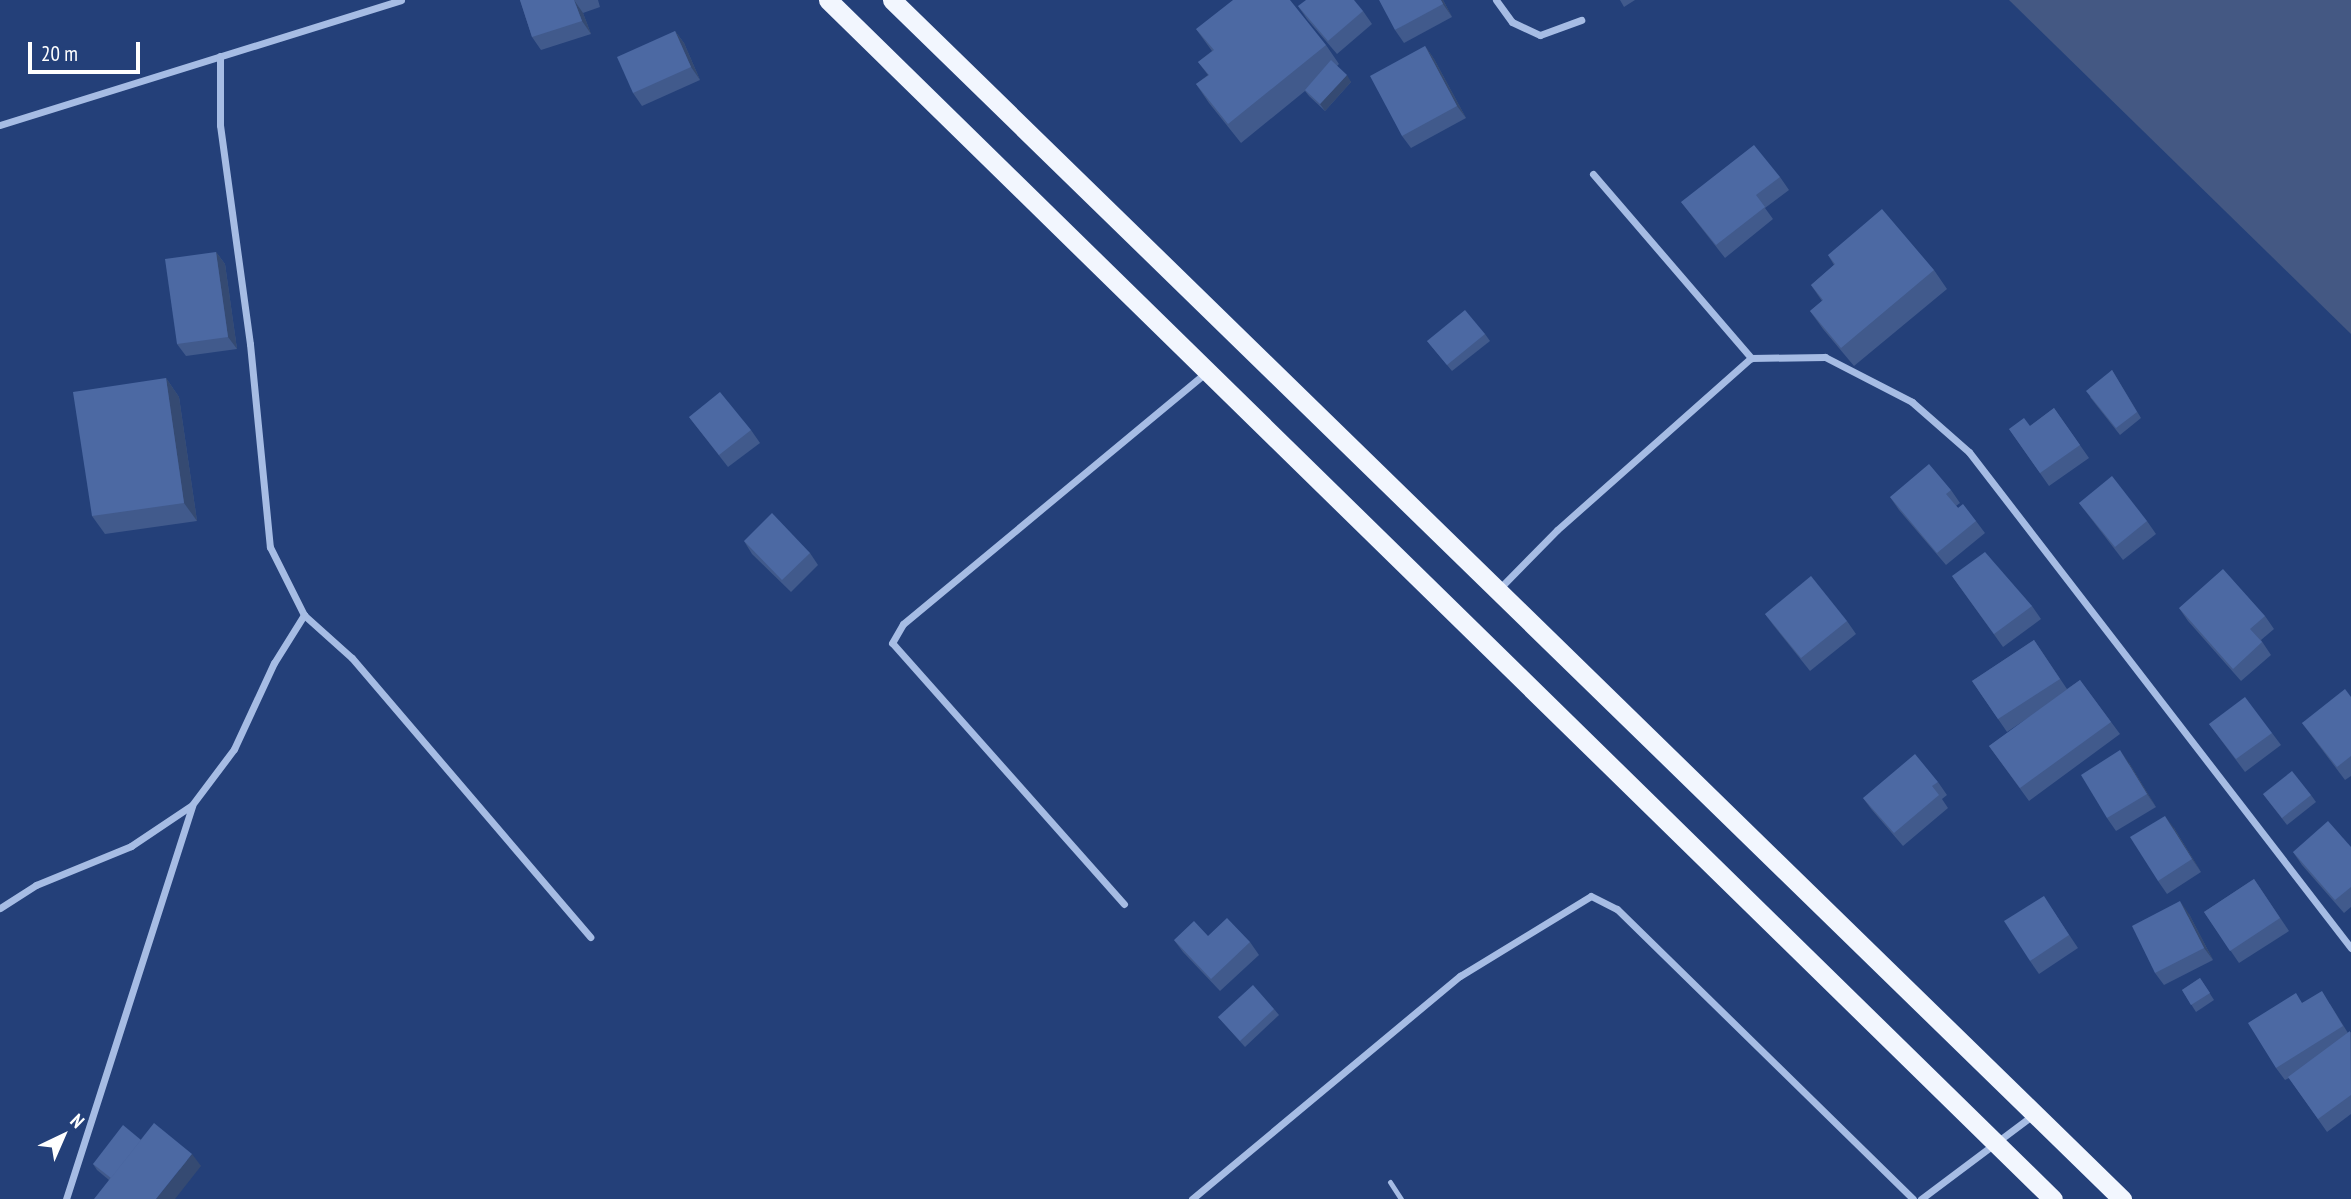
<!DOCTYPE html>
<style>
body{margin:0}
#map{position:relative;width:2351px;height:1199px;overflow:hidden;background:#244079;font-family:"PT Sans Narrow",sans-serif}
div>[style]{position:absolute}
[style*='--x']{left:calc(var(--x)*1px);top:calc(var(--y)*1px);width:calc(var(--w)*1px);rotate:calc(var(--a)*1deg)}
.water>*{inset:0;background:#445883}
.service>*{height:5px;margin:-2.5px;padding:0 2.5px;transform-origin:2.5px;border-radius:2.5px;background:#a6bce4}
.minor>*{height:7px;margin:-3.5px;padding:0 3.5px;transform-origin:3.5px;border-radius:3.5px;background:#a6bce4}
.trunk>*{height:19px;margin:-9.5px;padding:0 9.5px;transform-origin:9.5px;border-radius:9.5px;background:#f2f6fe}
.wall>*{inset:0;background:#415a8c}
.shaded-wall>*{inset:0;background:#354a72}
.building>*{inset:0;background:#4c69a3}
span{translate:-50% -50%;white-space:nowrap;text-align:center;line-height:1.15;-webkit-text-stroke:5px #244079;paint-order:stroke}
.north{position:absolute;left:28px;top:1101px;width:70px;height:70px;-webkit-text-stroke:5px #244079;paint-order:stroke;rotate:44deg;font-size:19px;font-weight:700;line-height:28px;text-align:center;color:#fff}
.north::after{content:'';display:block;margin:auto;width:24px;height:32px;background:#fff;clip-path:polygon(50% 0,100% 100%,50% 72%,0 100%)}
.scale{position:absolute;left:28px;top:42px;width:112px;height:32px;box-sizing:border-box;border:4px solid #fff;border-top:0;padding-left:9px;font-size:21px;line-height:24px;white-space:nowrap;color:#fff;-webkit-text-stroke:5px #244079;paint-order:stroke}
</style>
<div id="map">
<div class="water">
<div style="clip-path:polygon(2009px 0,2351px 0,2351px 334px)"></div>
</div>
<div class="service">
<div style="--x:1390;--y:1182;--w:20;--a:57"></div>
</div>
<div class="minor">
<div style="--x:1496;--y:0;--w:27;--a:54"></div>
<div style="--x:1512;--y:22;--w:31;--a:25"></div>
<div style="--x:1540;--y:35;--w:44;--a:-20.1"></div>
<div style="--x:220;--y:56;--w:69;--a:90"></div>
<div style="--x:220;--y:125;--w:221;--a:82.2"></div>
<div style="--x:250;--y:344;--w:204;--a:84.4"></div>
<div style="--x:270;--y:547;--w:76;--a:63.4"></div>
<div style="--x:304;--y:615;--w:64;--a:41.9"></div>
<div style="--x:352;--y:658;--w:367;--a:49.5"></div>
<div style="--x:0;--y:125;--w:420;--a:-17.3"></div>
<div style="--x:1593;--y:174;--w:243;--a:49.3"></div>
<div style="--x:1498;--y:590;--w:84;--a:-45.5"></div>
<div style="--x:1557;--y:530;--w:259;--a:-41.6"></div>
<div style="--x:1751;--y:358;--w:74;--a:-0.8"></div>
<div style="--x:1825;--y:357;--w:98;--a:27.3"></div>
<div style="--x:1912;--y:402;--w:76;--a:41.3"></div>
<div style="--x:1969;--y:452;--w:626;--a:52.4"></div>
<div style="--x:1124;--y:904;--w:349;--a:-131.6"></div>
<div style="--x:892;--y:643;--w:22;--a:-60"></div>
<div style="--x:903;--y:624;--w:395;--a:-39.7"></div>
<div style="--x:0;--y:908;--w:43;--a:-32.6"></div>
<div style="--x:36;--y:885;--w:103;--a:-22.3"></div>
<div style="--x:131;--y:846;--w:73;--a:-33.9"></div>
<div style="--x:192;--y:805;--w:70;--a:-53.1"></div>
<div style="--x:234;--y:749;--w:95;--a:-65.1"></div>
<div style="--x:274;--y:663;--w:57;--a:-58"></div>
<div style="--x:66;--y:1199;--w:413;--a:-72.2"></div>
<div style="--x:1192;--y:1199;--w:349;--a:-39.8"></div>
<div style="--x:1460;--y:976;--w:153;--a:-31.4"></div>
<div style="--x:1591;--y:896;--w:29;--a:27"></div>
<div style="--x:1617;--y:909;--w:414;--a:44.4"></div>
<div style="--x:1921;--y:1199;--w:140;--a:-36.9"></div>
</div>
<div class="trunk">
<div style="--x:828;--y:0;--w:1714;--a:44.39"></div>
<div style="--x:892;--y:0;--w:1718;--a:44.27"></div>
</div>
<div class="wall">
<div style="clip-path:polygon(520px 0,598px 0,600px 7px,583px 13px,591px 34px,541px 50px,532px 37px)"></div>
<div style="clip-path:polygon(1443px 0,1452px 17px,1404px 43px,1395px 30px)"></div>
<div style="clip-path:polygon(1620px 0,1635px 0,1624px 7px)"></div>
<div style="clip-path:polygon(1298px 6px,1363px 11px,1372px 24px,1337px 54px,1307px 19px)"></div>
<div style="clip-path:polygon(1196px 29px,1326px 45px,1339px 64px,1337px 66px,1351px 82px,1325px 111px,1309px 96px,1305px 91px,1241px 143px,1209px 103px,1196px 84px,1208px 75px,1198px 62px,1212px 51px)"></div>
<div style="clip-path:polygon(675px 31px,684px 43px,700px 80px,642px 106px,633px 93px)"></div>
<div style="clip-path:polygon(1425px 46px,1434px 59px,1466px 118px,1411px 148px,1402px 136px)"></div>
<div style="clip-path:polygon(1780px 177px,1789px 190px,1765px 208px,1773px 219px,1725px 258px,1681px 202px)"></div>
<div style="clip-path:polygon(216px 252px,225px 264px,237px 349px,186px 356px,177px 344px)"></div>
<div style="clip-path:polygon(1828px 255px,1934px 270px,1947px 289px,1854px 366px,1823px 329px,1810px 311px,1822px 301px,1811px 285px,1834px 265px)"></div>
<div style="clip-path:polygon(1485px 334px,1490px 341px,1452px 371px,1427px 341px)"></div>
<div style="clip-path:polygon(2112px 370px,2141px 418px,2120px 435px,2090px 397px)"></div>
<div style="clip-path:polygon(166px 378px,179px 397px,197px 521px,105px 534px,92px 516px)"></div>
<div style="clip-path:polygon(2054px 408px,2089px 458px,2049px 486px,2009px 429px,2030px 426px)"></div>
<div style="clip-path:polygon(689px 417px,751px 430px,760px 443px,728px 467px)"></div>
<div style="clip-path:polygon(1951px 490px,1960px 503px,1956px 506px,1976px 521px,1985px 533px,1946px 565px,1899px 510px,1890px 497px)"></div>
<div style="clip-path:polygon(2079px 503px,2147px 521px,2156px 534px,2123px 560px)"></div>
<div style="clip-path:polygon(744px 541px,810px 553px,818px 565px,791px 592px,752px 554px)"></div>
<div style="clip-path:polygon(1952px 576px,2032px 606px,2041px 619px,2003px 647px)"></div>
<div style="clip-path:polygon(2179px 608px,2265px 616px,2274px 629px,2261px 640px,2271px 655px,2241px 681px,2188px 621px)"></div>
<div style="clip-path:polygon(1765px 614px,1847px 621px,1856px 634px,1810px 671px,1774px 626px)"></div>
<div style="clip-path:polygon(2034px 640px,2067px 689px,2080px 680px,2120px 734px,2029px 801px,1989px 746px,2031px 716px,2007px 732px,1972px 681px)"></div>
<div style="clip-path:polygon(2351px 697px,2351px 776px,2345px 780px,2302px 723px)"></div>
<div style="clip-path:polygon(2209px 724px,2272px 733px,2281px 745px,2245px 772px)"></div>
<div style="clip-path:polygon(2129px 763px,2156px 807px,2116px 831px,2107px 818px)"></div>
<div style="clip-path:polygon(1938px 782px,1947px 795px,1942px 799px,1948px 808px,1903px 846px,1872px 810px,1863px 798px)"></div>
<div style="clip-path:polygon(2263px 794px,2311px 795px,2316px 802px,2287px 825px)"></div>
<div style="clip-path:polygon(2174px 828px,2201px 872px,2167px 894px,2158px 881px)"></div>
<div style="clip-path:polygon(2351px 847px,2351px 907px,2344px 913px,2302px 865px,2293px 852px)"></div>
<div style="clip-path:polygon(2254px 879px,2289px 931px,2239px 963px,2204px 912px)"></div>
<div style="clip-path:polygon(2052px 909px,2078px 948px,2039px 974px,2030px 961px)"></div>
<div style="clip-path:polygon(2189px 914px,2213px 960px,2164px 985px,2155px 973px)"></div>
<div style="clip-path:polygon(1208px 936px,1250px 942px,1259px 955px,1220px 991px,1183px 952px,1174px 940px)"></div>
<div style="clip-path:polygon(2200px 978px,2214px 1000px,2196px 1012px,2182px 990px)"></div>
<div style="clip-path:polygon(2303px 1002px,2330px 1004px,2348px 1033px,2351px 1032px,2351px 1114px,2327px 1132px,2289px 1078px,2285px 1080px,2276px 1068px)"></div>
<div style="clip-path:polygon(1274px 1009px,1279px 1015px,1245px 1047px,1218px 1017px)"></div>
<div style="clip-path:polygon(141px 1140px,201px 1166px,109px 1180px,97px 1170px,93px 1164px)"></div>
</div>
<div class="shaded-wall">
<div style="clip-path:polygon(574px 0,583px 13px,591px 34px,582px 21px)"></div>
<div style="clip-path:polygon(1441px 0,1443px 0,1452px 17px,1443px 4px)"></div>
<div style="clip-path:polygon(675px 31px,684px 43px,700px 80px,691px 67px)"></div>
<div style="clip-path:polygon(1425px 46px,1434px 59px,1466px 118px,1457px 106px)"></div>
<div style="clip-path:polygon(1347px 75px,1351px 82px,1325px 111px,1320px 104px)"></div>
<div style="clip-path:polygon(216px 252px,225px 264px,237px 349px,228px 337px)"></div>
<div style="clip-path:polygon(166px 378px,179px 397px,197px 521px,184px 503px)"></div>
<div style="clip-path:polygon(2120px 750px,2129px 763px,2156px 807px,2147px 794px)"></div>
<div style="clip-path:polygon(2165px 816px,2174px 828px,2201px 872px,2192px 859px)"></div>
<div style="clip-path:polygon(2180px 901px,2189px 914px,2213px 960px,2204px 948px)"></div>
<div style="clip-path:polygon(192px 1154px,201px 1166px,175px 1199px,156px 1199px)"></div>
</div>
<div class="building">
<div style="clip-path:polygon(520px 0,574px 0,582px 21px,532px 37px)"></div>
<div style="clip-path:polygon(1233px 0,1290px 0,1326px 45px,1228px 124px,1196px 84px,1209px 75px,1198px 62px,1214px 50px,1196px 29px)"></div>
<div style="clip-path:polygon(1306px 0,1354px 0,1363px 11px,1328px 41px,1298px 6px)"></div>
<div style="clip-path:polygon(1379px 0,1441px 0,1443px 4px,1395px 30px)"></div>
<div style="clip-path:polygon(675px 31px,691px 67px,633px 93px,617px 57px)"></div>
<div style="clip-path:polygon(1425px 46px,1457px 106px,1402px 136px,1370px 76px)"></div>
<div style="clip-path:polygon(1331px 60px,1347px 75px,1320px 104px,1305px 90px)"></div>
<div style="clip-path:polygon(1754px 145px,1780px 177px,1756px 195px,1765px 207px,1716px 245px,1681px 202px)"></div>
<div style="clip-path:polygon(1882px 209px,1934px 270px,1841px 348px,1810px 311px,1823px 300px,1811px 285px,1835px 264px,1828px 255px)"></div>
<div style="clip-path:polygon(216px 252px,228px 337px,177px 344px,165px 259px)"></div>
<div style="clip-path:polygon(1465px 310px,1485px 334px,1447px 365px,1427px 341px)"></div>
<div style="clip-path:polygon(2112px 370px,2137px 412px,2116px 428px,2086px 391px)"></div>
<div style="clip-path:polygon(166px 378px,184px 503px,92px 516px,73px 392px)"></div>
<div style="clip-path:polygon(720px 392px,751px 430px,719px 455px,689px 417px)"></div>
<div style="clip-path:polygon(2054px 408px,2080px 445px,2040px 473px,2009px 429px,2024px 418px,2030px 426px)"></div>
<div style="clip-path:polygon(1929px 464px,1951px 490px,1946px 494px,1958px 508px,1963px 504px,1976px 521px,1937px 553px,1890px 497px)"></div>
<div style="clip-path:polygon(2112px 476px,2147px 521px,2115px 547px,2079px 503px)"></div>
<div style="clip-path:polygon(772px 513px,810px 553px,782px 580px,744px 541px)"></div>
<div style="clip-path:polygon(1985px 552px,2032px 606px,1994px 634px,1952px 576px)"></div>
<div style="clip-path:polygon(2223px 569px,2265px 616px,2250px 629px,2262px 642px,2233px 669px,2179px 608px)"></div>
<div style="clip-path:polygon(1811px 576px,1847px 621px,1801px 658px,1765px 614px)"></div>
<div style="clip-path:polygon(2034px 640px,2060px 679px,1998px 719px,1972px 681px)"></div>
<div style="clip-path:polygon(2080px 680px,2111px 722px,2020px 788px,1989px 746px)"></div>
<div style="clip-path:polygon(2345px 689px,2351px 697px,2351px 756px,2337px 767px,2302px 723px)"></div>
<div style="clip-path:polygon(2245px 697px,2272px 733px,2236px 759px,2209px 724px)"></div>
<div style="clip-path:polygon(2120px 750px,2147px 794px,2107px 818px,2081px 775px)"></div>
<div style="clip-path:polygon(1915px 754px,1938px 782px,1932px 786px,1939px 795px,1894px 833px,1863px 798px)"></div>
<div style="clip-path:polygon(2292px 771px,2311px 795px,2282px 818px,2263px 794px)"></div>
<div style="clip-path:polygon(2165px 816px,2192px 859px,2158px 881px,2130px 837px)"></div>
<div style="clip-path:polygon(2328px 821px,2351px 847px,2351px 887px,2335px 900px,2293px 852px)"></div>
<div style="clip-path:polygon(2254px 879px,2280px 918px,2230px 951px,2204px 912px)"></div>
<div style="clip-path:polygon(2044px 896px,2069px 935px,2030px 961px,2004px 921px)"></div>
<div style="clip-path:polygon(2180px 901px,2204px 948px,2155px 973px,2132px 926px)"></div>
<div style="clip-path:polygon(1227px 918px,1250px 942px,1211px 979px,1174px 940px,1194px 921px,1208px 936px)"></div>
<div style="clip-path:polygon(2200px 978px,2210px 993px,2191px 1005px,2182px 990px)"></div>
<div style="clip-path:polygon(1253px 985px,1274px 1009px,1240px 1041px,1218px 1017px)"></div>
<div style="clip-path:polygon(2322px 991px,2343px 1026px,2276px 1068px,2248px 1023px,2296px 993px,2302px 1003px)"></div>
<div style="clip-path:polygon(2350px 1031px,2351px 1095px,2318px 1119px,2288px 1077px)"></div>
<div style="clip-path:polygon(154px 1123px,192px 1154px,156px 1199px,94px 1199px)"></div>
<div style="clip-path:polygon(123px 1125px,141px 1140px,111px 1178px,93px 1164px)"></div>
</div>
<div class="north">N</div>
<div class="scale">20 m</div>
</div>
